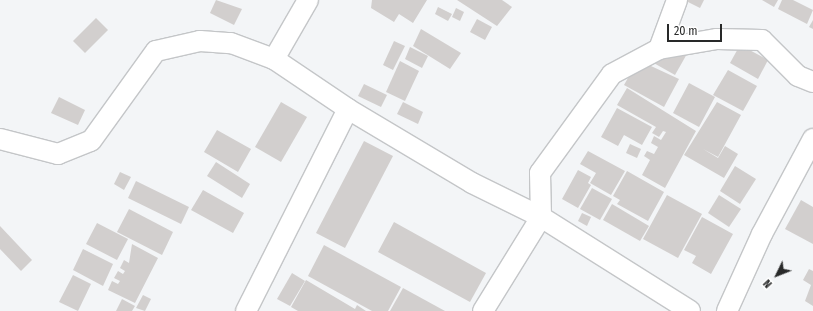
<!DOCTYPE html>
<style>
body{margin:0}
#map{position:relative;width:813px;height:311px;overflow:hidden;background:#f3f5f7;font-family:"Fira Sans Condensed",sans-serif}
div>[style]{position:absolute}
[style*='--x']{left:calc(var(--x)*1px);top:calc(var(--y)*1px);width:calc(var(--w)*1px);rotate:calc(var(--a)*1deg)}
.building>*{inset:0;background:#d2cfce}
.roads{filter:drop-shadow(1px 0 #c4c6c8) drop-shadow(-1px 0 #c4c6c8) drop-shadow(0 1px #c4c6c8) drop-shadow(0 -1px #c4c6c8)}
.minor>*{height:20px;margin:-10px;padding:0 10px;transform-origin:10px;border-radius:10px;background:#fff}
span{translate:-50% -50%;white-space:nowrap;text-align:center;line-height:1.15;-webkit-text-stroke:3px #fff;paint-order:stroke}
.north{position:absolute;left:757px;top:255px;width:40px;height:40px;-webkit-text-stroke:3px #fff;paint-order:stroke;rotate:227deg;font-size:11px;font-weight:700;line-height:16px;text-align:center;color:#282929}
.north::after{content:'';display:block;margin:auto;width:14px;height:18px;background:#282929;clip-path:polygon(50% 0,100% 100%,50% 72%,0 100%)}
.scale{position:absolute;left:667px;top:24px;width:55px;height:18px;box-sizing:border-box;border:2px solid #282929;border-top:0;padding-left:5px;font-size:12px;line-height:14px;white-space:nowrap;color:#282929;-webkit-text-stroke:3px #fff;paint-order:stroke}
</style>
<div id="map">
<div class="building">
<div style="clip-path:polygon(216px 0,242px 9px,234px 25px,210px 13px)"></div>
<div style="clip-path:polygon(372px 0,427px 0,413px 23px,399px 14px,394px 22px,371px 8px)"></div>
<div style="clip-path:polygon(457px 0,502px 0,512px 7px,497px 26px)"></div>
<div style="clip-path:polygon(684px 0,704px 0,700px 8px)"></div>
<div style="clip-path:polygon(762px 0,778px 0,774px 7px)"></div>
<div style="clip-path:polygon(782px 0,793px 0,813px 10px,807px 24px,778px 9px)"></div>
<div style="clip-path:polygon(438px 7px,452px 14px,448px 21px,435px 14px)"></div>
<div style="clip-path:polygon(456px 8px,464px 12px,460px 21px,452px 17px)"></div>
<div style="clip-path:polygon(96px 18px,108px 30px,85px 53px,73px 41px)"></div>
<div style="clip-path:polygon(477px 19px,492px 27px,485px 40px,470px 32px)"></div>
<div style="clip-path:polygon(813px 20px,813px 29px,809px 27px)"></div>
<div style="clip-path:polygon(659px 27px,692px 45px,675px 75px,643px 57px)"></div>
<div style="clip-path:polygon(421px 29px,461px 53px,450px 69px,413px 46px)"></div>
<div style="clip-path:polygon(394px 41px,405px 46px,393px 70px,383px 65px)"></div>
<div style="clip-path:polygon(740px 45px,768px 60px,758px 79px,730px 63px)"></div>
<div style="clip-path:polygon(410px 47px,428px 56px,422px 68px,405px 59px)"></div>
<div style="clip-path:polygon(638px 60px,679px 79px,664px 107px,624px 85px)"></div>
<div style="clip-path:polygon(400px 61px,419px 71px,405px 101px,386px 92px)"></div>
<div style="clip-path:polygon(728px 70px,757px 86px,743px 111px,713px 95px)"></div>
<div style="clip-path:polygon(689px 83px,715px 97px,699px 127px,673px 113px)"></div>
<div style="clip-path:polygon(364px 84px,387px 95px,381px 107px,358px 96px)"></div>
<div style="clip-path:polygon(627px 88px,696px 131px,665px 188px,642px 175px,650px 160px,644px 156px,647px 151px,654px 154px,658px 147px,651px 143px,654px 136px,661px 140px,666px 132px,663px 131px,659px 137px,652px 133px,656px 127px,617px 105px)"></div>
<div style="clip-path:polygon(59px 97px,85px 110px,78px 125px,51px 113px)"></div>
<div style="clip-path:polygon(281px 102px,307px 117px,281px 162px,255px 147px)"></div>
<div style="clip-path:polygon(403px 102px,423px 112px,418px 124px,397px 114px)"></div>
<div style="clip-path:polygon(717px 102px,741px 115px,718px 157px,703px 149px,718px 158px,725px 146px,738px 154px,724px 178px,684px 155px)"></div>
<div style="clip-path:polygon(617px 108px,652px 127px,642px 145px,624px 135px,618px 146px,601px 137px)"></div>
<div style="clip-path:polygon(217px 130px,251px 149px,238px 172px,204px 152px)"></div>
<div style="clip-path:polygon(364px 141px,393px 156px,345px 248px,316px 233px)"></div>
<div style="clip-path:polygon(630px 144px,641px 149px,637px 158px,626px 153px)"></div>
<div style="clip-path:polygon(588px 151px,625px 171px,611px 195px,590px 183px,596px 173px,580px 164px)"></div>
<div style="clip-path:polygon(216px 162px,250px 184px,242px 198px,207px 176px)"></div>
<div style="clip-path:polygon(735px 166px,756px 179px,740px 204px,720px 191px)"></div>
<div style="clip-path:polygon(578px 170px,591px 177px,588px 183px,591px 185px,578px 208px,562px 199px)"></div>
<div style="clip-path:polygon(627px 171px,664px 192px,648px 221px,617px 204px,620px 200px,613px 196px)"></div>
<div style="clip-path:polygon(120px 172px,131px 177px,124px 190px,114px 184px)"></div>
<div style="clip-path:polygon(136px 181px,189px 207px,181px 224px,128px 198px)"></div>
<div style="clip-path:polygon(592px 188px,612px 199px,600px 220px,580px 209px)"></div>
<div style="clip-path:polygon(203px 190px,244px 213px,233px 233px,191px 210px)"></div>
<div style="clip-path:polygon(667px 195px,702px 214px,678px 258px,643px 239px)"></div>
<div style="clip-path:polygon(719px 195px,741px 209px,729px 227px,708px 213px)"></div>
<div style="clip-path:polygon(801px 200px,813px 207px,813px 244px,785px 229px)"></div>
<div style="clip-path:polygon(612px 204px,649px 226px,640px 241px,603px 220px)"></div>
<div style="clip-path:polygon(129px 209px,173px 232px,162px 255px,117px 232px)"></div>
<div style="clip-path:polygon(582px 213px,591px 217px,587px 226px,578px 221px)"></div>
<div style="clip-path:polygon(702px 217px,733px 234px,711px 274px,692px 263px,696px 256px,684px 250px)"></div>
<div style="clip-path:polygon(394px 222px,486px 273px,470px 302px,378px 252px)"></div>
<div style="clip-path:polygon(97px 223px,128px 239px,117px 260px,86px 244px)"></div>
<div style="clip-path:polygon(0 226px,32px 260px,21px 271px,0 249px)"></div>
<div style="clip-path:polygon(132px 244px,158px 258px,135px 303px,108px 290px,112px 281px,118px 284px,120px 281px,114px 278px,118px 271px,123px 274px,125px 271px,120px 268px,124px 260px,129px 263px)"></div>
<div style="clip-path:polygon(324px 245px,401px 287px,388px 311px,372px 311px,308px 276px)"></div>
<div style="clip-path:polygon(83px 249px,113px 264px,103px 286px,73px 270px)"></div>
<div style="clip-path:polygon(809px 269px,813px 271px,813px 306px,805px 301px,811px 285px,803px 280px)"></div>
<div style="clip-path:polygon(292px 273px,305px 281px,290px 306px,277px 299px)"></div>
<div style="clip-path:polygon(73px 275px,91px 284px,78px 311px,59px 302px)"></div>
<div style="clip-path:polygon(306px 280px,355px 309px,357px 305px,366px 311px,298px 311px,291px 307px)"></div>
<div style="clip-path:polygon(403px 288px,445px 311px,390px 311px)"></div>
<div style="clip-path:polygon(143px 295px,151px 299px,145px 311px,136px 308px)"></div>
<div style="clip-path:polygon(122px 299px,135px 306px,132px 311px,116px 311px)"></div>
</div>
<div class="roads">
<div class="minor">
<div style="--x:659;--y:49;--w:59;--a:-9.8"></div>
<div style="--x:717;--y:39;--w:45;--a:1.3"></div>
<div style="--x:762;--y:40;--w:51;--a:45"></div>
<div style="--x:798;--y:76;--w:16;--a:22"></div>
<div style="--x:274;--y:59;--w:68;--a:-60"></div>
<div style="--x:0;--y:139;--w:60;--a:14.5"></div>
<div style="--x:58;--y:154;--w:35;--a:-22"></div>
<div style="--x:91;--y:141;--w:111;--a:-54.2"></div>
<div style="--x:156;--y:51;--w:45;--a:-12.8"></div>
<div style="--x:200;--y:41;--w:31;--a:4"></div>
<div style="--x:231;--y:43;--w:46;--a:20.4"></div>
<div style="--x:274;--y:59;--w:89;--a:34"></div>
<div style="--x:246;--y:311;--w:226;--a:-63.2"></div>
<div style="--x:348;--y:109;--w:144;--a:30.8"></div>
<div style="--x:472;--y:183;--w:77;--a:26.2"></div>
<div style="--x:541;--y:217;--w:176;--a:32.2"></div>
<div style="--x:483;--y:311;--w:110;--a:-58.3"></div>
<div style="--x:541;--y:217;--w:44;--a:-91.3"></div>
<div style="--x:540;--y:173;--w:122;--a:-54"></div>
<div style="--x:612;--y:74;--w:53;--a:-28"></div>
<div style="--x:659;--y:49;--w:52;--a:-69.8"></div>
<div style="--x:727;--y:311;--w:85;--a:-65.6"></div>
<div style="--x:762;--y:234;--w:108;--a:-61.8"></div>
</div>
</div>
<div class="north">N</div>
<div class="scale">20 m</div>
</div>
